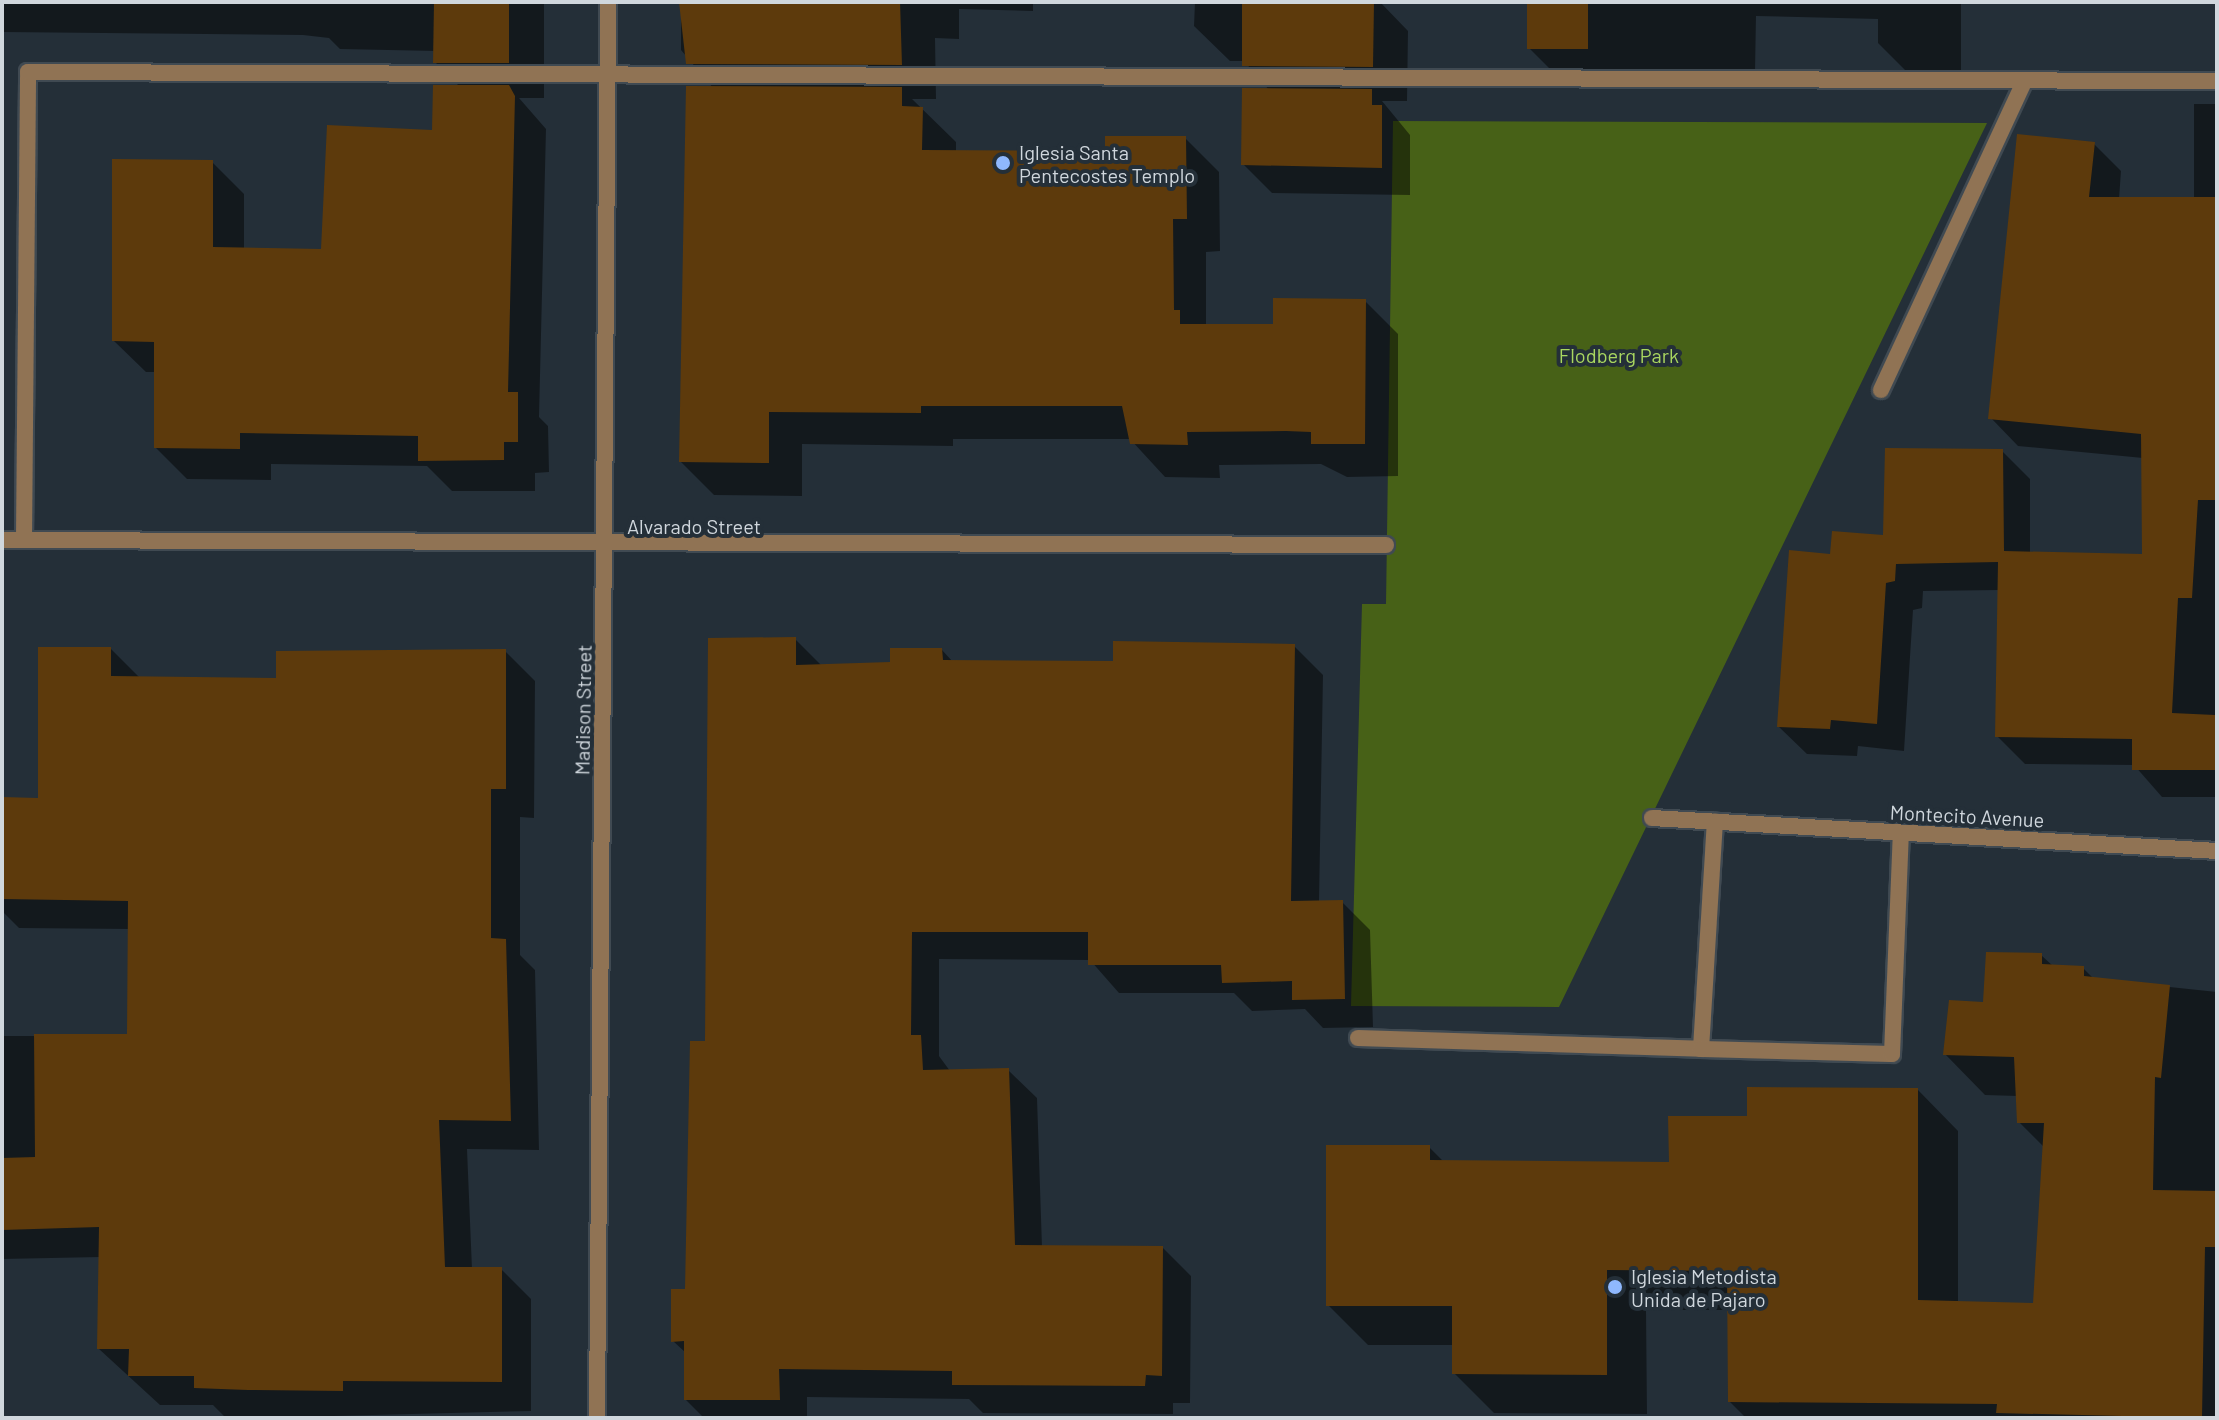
<!DOCTYPE html>
<style>
body{margin:0}
#map{position:relative;width:2219px;height:1420px;overflow:hidden;background:#242f38;font-family:Barlow,sans-serif}
div>[style]{position:absolute}
[style*='--x']{left:calc(var(--x)*1px);top:calc(var(--y)*1px);width:calc(var(--w)*1px);rotate:calc(var(--a)*1deg)}
.green>*{inset:0;background:#476117}
.shadow>*{inset:0;background:#0007}
.building>*{inset:0;background:#5d3a0c}
.roads{filter:drop-shadow(2px 0 #404a52) drop-shadow(-2px 0 #404a52) drop-shadow(0 2px #404a52) drop-shadow(0 -2px #404a52)}
.service>*{height:16px;margin:-8px;padding:0 8px;transform-origin:8px;border-radius:8px;background:#907354}
.minor>*{height:16px;margin:-8px;padding:0 8px;transform-origin:8px;border-radius:8px;background:#907354}
.dots>*{width:22px;height:22px;translate:-50% -50%;box-sizing:border-box;border:4px solid #242f38;border-radius:50%}
span{translate:-50% -50%;white-space:nowrap;text-align:center;line-height:1.15;-webkit-text-stroke:8px #242f38;paint-order:stroke}
.poi-label{font-size:20px;color:#d0d7dd}
.left{translate:0 -50%;text-align:left}
.park-label{font-size:20px;color:#a9d760}
.street-label{font-size:20px;color:#d0d7dd}
.frame{position:absolute;inset:0;border:4px solid #d0d7dd;pointer-events:none}
</style>
<div id="map">
<div class="green">
<div style="clip-path:polygon(1393px 121px,1987px 123px,1559px 1007px,1351px 1006px,1362px 604px,1386px 604px)"></div>
</div>
<div class="shadow">
<div style="clip-path:polygon(2px 2px,544px 2px,544px 98px,519px 98px,546px 129px,539px 417px,548px 426px,549px 472px,535px 473px,535px 491px,452px 491px,427px 466px,271px 464px,271px 480px,187px 479px,156px 448px,156px 372px,146px 372px,114px 341px,212px 162px,244px 194px,244px 250px,323px 251px,434px 132px,460px 87px,435px 62px,436px 51px,340px 49px,329px 38px,303px 35px,2px 32px)"></div>
<div style="clip-path:polygon(681px 2px,1033px 2px,1033px 11px,959px 9px,959px 39px,935px 38px,936px 99px,912px 99px,956px 142px,956px 152px,1107px 153px,1185px 138px,1219px 172px,1220px 251px,1206px 252px,1206px 326px,1275px 326px,1365px 301px,1398px 334px,1398px 476px,1347px 477px,1321px 464px,1219px 465px,1220px 478px,1165px 477px,1130px 439px,953px 439px,953px 446px,802px 444px,802px 496px,714px 495px,681px 462px,713px 88px,681px 50px)"></div>
<div style="clip-path:polygon(1195px 2px,1380px 2px,1408px 31px,1407px 101px,1382px 101px,1410px 135px,1410px 195px,1272px 193px,1243px 164px,1269px 90px,1244px 61px,1230px 61px,1194px 26px)"></div>
<div style="clip-path:polygon(1529px 2px,1961px 2px,1961px 72px,1907px 72px,1878px 43px,1878px 19px,1756px 16px,1755px 72px,1616px 69px,1616px 77px,1558px 77px,1529px 48px)"></div>
<div style="clip-path:polygon(2194px 104px,2217px 104px,2217px 797px,2162px 797px,2134px 765px,2025px 764px,1997px 736px,2000px 590px,1923px 591px,1922px 608px,1913px 610px,1904px 751px,1858px 746px,1857px 756px,1807px 754px,1779px 727px,1832px 556px,1885px 537px,2002px 451px,2030px 479px,2030px 554px,2144px 556px,2143px 458px,2018px 446px,1991px 418px,2094px 144px,2121px 171px,2119px 199px,2194px 199px)"></div>
<div style="clip-path:polygon(795px 639px,822px 666px,892px 664px,942px 650px,953px 662px,1115px 663px,1294px 646px,1323px 675px,1319px 902px,1342px 902px,1370px 930px,1373px 1027px,1323px 1028px,1305px 1009px,1252px 1011px,1234px 993px,1119px 993px,1090px 960px,939px 959px,939px 1056px,950px 1071px,1008px 1070px,1037px 1098px,1042px 1247px,1163px 1248px,1191px 1276px,1190px 1403px,1173px 1403px,1173px 1414px,983px 1413px,969px 1399px,807px 1397px,807px 1418px,704px 1418px,686px 1400px,686px 1353px,673px 1341px,687px 1291px,707px 1043px)"></div>
<div style="clip-path:polygon(111px 649px,140px 678px,278px 680px,505px 651px,535px 681px,534px 818px,520px 817px,520px 955px,535px 970px,539px 1150px,467px 1149px,472px 1269px,501px 1269px,531px 1299px,531px 1411px,255px 1418px,225px 1417px,213px 1405px,160px 1405px,99px 1349px,101px 1257px,2px 1259px,2px 1036px,129px 1036px,130px 929px,19px 928px,2px 911px,2px 799px,40px 800px)"></div>
<div style="clip-path:polygon(2041px 955px,2053px 966px,2083px 968px,2094px 979px,2217px 992px,2217px 1418px,1746px 1418px,1730px 1402px,1729px 1310px,1646px 1310px,1647px 1414px,1494px 1413px,1454px 1373px,1454px 1345px,1368px 1345px,1328px 1305px,1429px 1147px,1444px 1162px,1671px 1164px,1749px 1118px,1918px 1090px,1958px 1131px,1958px 1303px,2035px 1305px,2045px 1148px,2019px 1122px,2017px 1096px,1985px 1095px,1945px 1054px,1985px 1004px)"></div>
</div>
<div class="building">
<div style="clip-path:polygon(434px 2px,509px 2px,509px 63px,433px 63px)"></div>
<div style="clip-path:polygon(679px 2px,900px 2px,902px 65px,686px 64px)"></div>
<div style="clip-path:polygon(1242px 2px,1374px 2px,1373px 67px,1242px 66px)"></div>
<div style="clip-path:polygon(1527px 2px,1588px 2px,1588px 49px,1527px 49px)"></div>
<div style="clip-path:polygon(433px 85px,509px 85px,515px 96px,508px 392px,518px 392px,518px 442px,504px 442px,504px 460px,418px 461px,418px 436px,240px 433px,240px 449px,154px 448px,154px 342px,112px 341px,112px 159px,213px 160px,213px 247px,321px 249px,327px 125px,432px 130px)"></div>
<div style="clip-path:polygon(686px 86px,902px 87px,902px 106px,923px 107px,922px 150px,1105px 151px,1105px 136px,1186px 136px,1187px 219px,1173px 219px,1174px 310px,1180px 310px,1180px 324px,1273px 324px,1273px 298px,1366px 299px,1365px 444px,1311px 444px,1311px 432px,1286px 431px,1187px 432px,1188px 445px,1130px 444px,1122px 406px,921px 406px,921px 413px,769px 412px,769px 463px,679px 462px)"></div>
<div style="clip-path:polygon(1242px 88px,1372px 89px,1372px 105px,1382px 105px,1382px 168px,1241px 165px)"></div>
<div style="clip-path:polygon(2017px 134px,2095px 142px,2089px 197px,2217px 197px,2217px 500px,2198px 500px,2192px 598px,2178px 598px,2172px 713px,2215px 715px,2216px 770px,2132px 770px,2132px 739px,1995px 737px,1998px 562px,1896px 564px,1895px 581px,1886px 583px,1877px 724px,1831px 720px,1830px 729px,1777px 727px,1789px 550px,1830px 554px,1832px 531px,1883px 535px,1885px 448px,2003px 449px,2004px 551px,2142px 554px,2141px 434px,1988px 419px)"></div>
<div style="clip-path:polygon(796px 637px,796px 665px,890px 662px,890px 648px,942px 648px,943px 660px,1113px 661px,1113px 641px,1295px 644px,1291px 901px,1343px 900px,1345px 999px,1292px 1000px,1292px 981px,1222px 983px,1221px 965px,1088px 965px,1088px 932px,912px 932px,911px 1035px,921px 1035px,923px 1070px,1009px 1068px,1015px 1245px,1163px 1246px,1162px 1376px,1146px 1375px,1145px 1386px,952px 1385px,952px 1371px,779px 1369px,780px 1400px,684px 1400px,684px 1341px,671px 1342px,671px 1289px,685px 1289px,690px 1041px,705px 1041px,708px 638px)"></div>
<div style="clip-path:polygon(38px 647px,111px 647px,111px 676px,276px 678px,276px 651px,506px 649px,506px 789px,491px 789px,491px 938px,506px 939px,511px 1121px,439px 1120px,445px 1267px,502px 1267px,502px 1382px,343px 1381px,343px 1391px,248px 1390px,194px 1388px,194px 1376px,128px 1376px,129px 1349px,97px 1349px,99px 1227px,2px 1230px,2px 1158px,35px 1157px,34px 1034px,127px 1034px,128px 901px,2px 899px,2px 797px,38px 798px)"></div>
<div style="clip-path:polygon(1986px 952px,2042px 953px,2042px 964px,2084px 966px,2084px 976px,2170px 985px,2161px 1078px,2155px 1077px,2153px 1190px,2217px 1191px,2217px 1247px,2205px 1247px,2202px 1418px,1996px 1413px,1997px 1404px,1728px 1402px,1727px 1271px,1607px 1270px,1607px 1375px,1452px 1374px,1452px 1306px,1326px 1306px,1326px 1145px,1430px 1145px,1430px 1160px,1669px 1162px,1668px 1116px,1747px 1116px,1747px 1087px,1918px 1088px,1918px 1300px,2033px 1303px,2044px 1123px,2017px 1123px,2014px 1057px,1943px 1055px,1949px 1000px,1983px 1002px)"></div>
</div>
<div class="roads">
<div class="service">
<div style="--x:1881;--y:390;--w:337;--a:-65.1"></div>
<div style="--x:24;--y:540;--w:468;--a:-89.5"></div>
<div style="--x:28;--y:72;--w:2189;--a:0.24"></div>
<div style="--x:1358;--y:1038;--w:343;--a:1.8"></div>
<div style="--x:1701;--y:1049;--w:228;--a:-86.5"></div>
<div style="--x:1701;--y:1049;--w:191;--a:1.5"></div>
<div style="--x:1892;--y:1054;--w:221;--a:-87.7"></div>
</div>
<div class="minor">
<div style="--x:2;--y:540;--w:1384;--a:0.21"></div>
<div style="--x:1652;--y:818;--w:566;--a:3.34"></div>
<div style="--x:597;--y:1418;--w:1416;--a:-89.55"></div>
</div>
</div>
<div class="dots">
<div style="left:1003px;top:163px;background:#8fb8fd"></div>
<div style="left:1615px;top:1287px;background:#8fb8fd"></div>
</div>
<div class="poi-label">
<span class="left" style="left:1019px;top:164px">Iglesia Santa<br>Pentecostes Templo</span>
<span class="left" style="left:1631px;top:1288px">Iglesia Metodista<br>Unida de Pajaro</span>
</div>
<div class="park-label">
<span style="left:1619px;top:355px">Flodberg Park</span>
</div>
<div class="street-label">
<span style="left:694px;top:526px">Alvarado Street</span>
<span style="left:583px;top:710px;rotate:-89deg">Madison Street</span>
<span style="left:1967px;top:816px;rotate:3deg">Montecito Avenue</span>
</div>
<div class="frame"></div>
</div>
